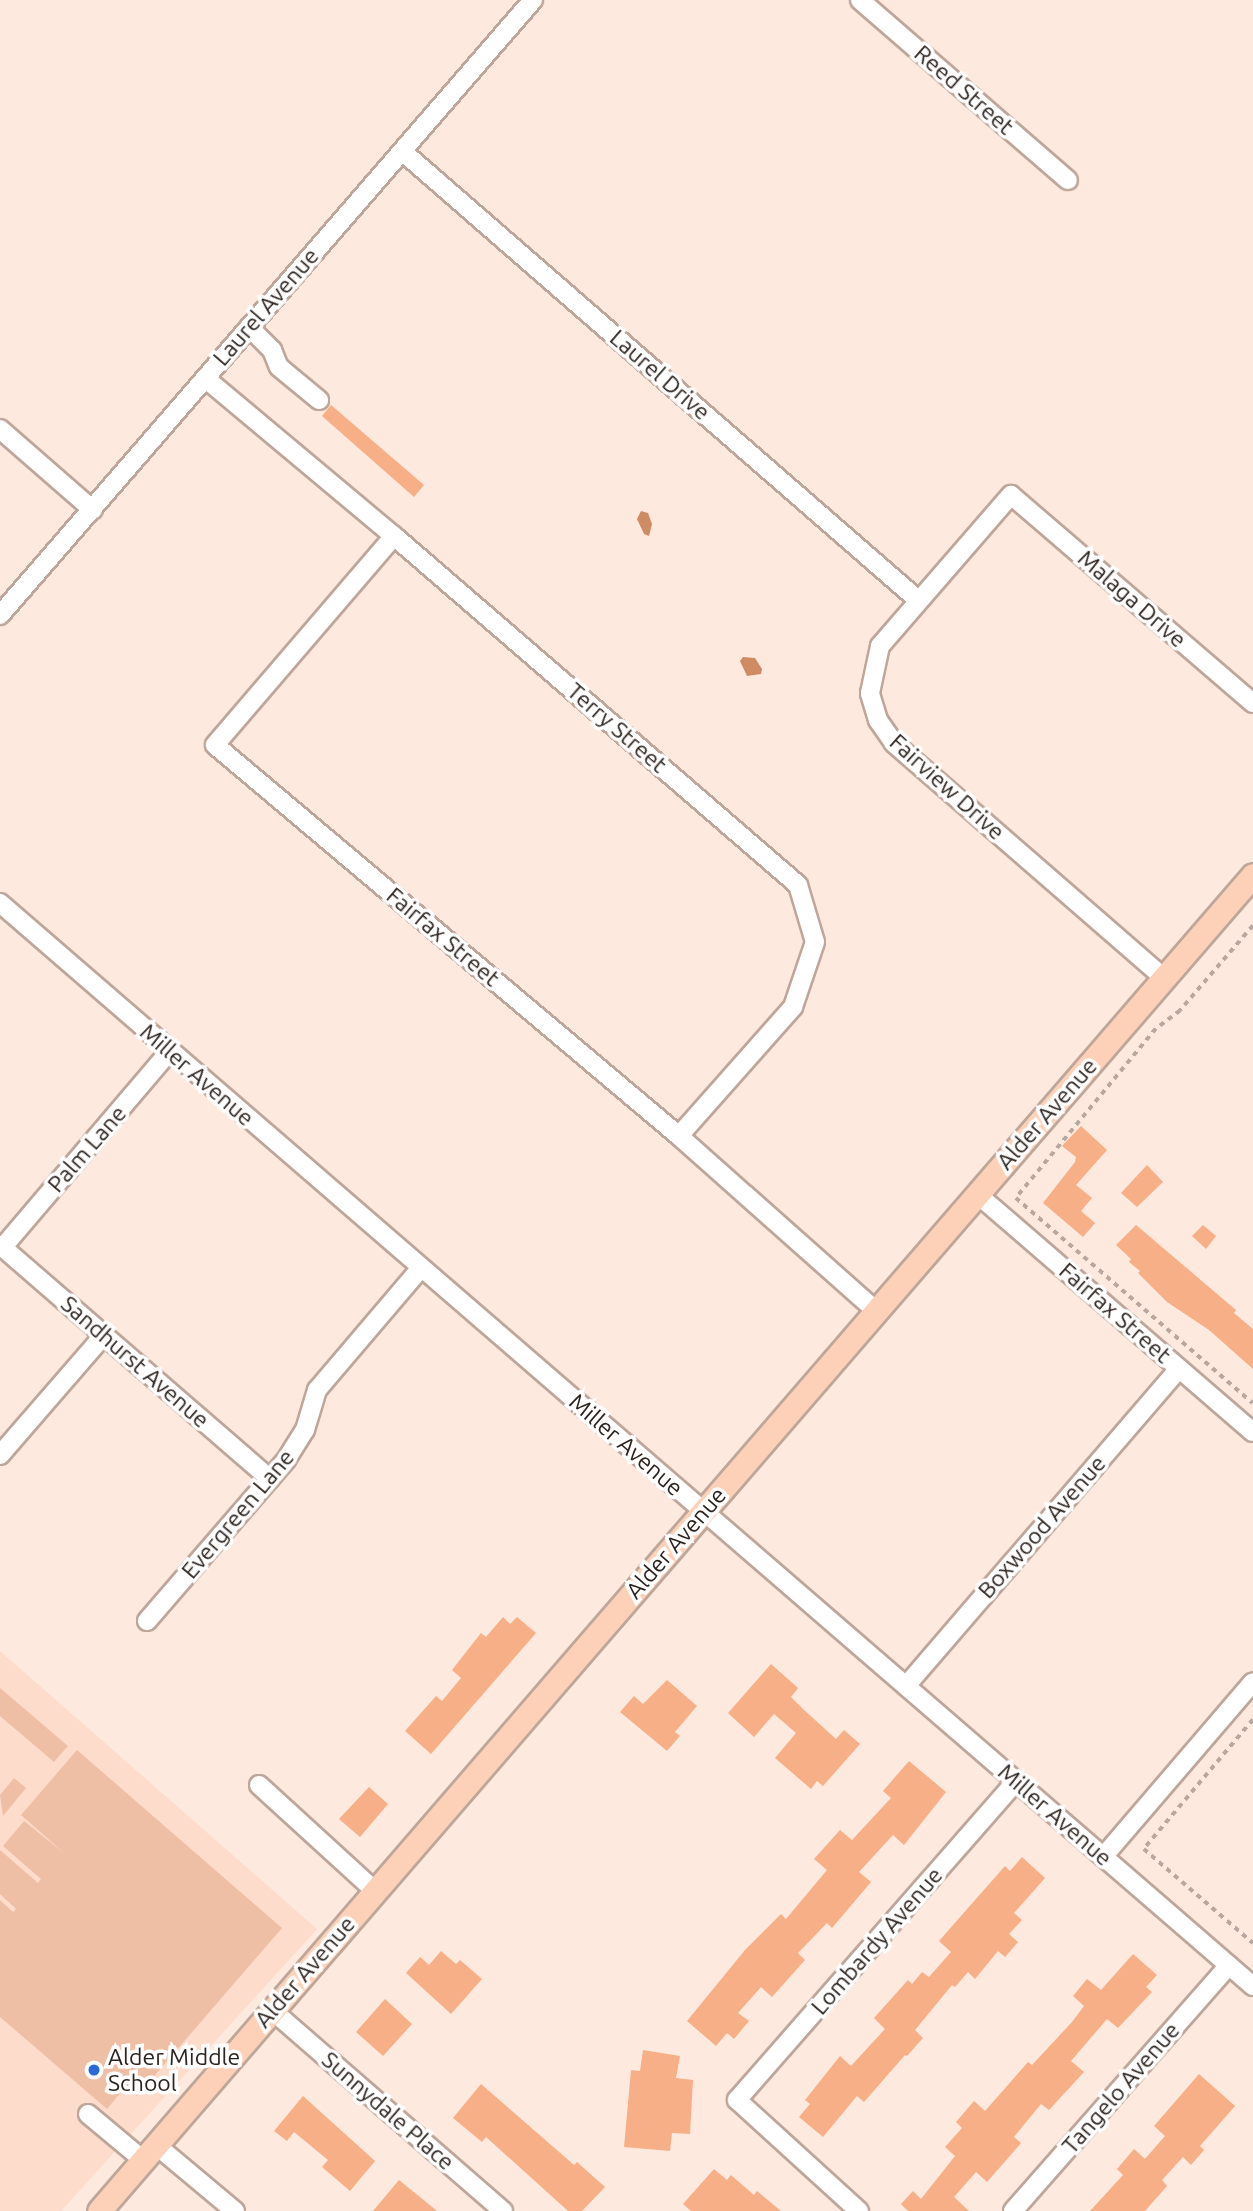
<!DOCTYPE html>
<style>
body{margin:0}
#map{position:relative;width:1253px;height:2211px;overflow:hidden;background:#fde9de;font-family:Ubuntu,sans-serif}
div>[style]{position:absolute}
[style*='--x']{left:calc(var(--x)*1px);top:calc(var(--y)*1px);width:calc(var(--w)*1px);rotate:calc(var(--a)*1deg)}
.built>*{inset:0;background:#fddccb}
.green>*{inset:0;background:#efbfa5}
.water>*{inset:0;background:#cf8b64}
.building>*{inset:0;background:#f6af87}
.path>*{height:3.5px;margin-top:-1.75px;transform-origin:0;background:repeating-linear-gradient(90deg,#b8a89f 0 5px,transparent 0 10px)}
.roads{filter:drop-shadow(2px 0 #bea69a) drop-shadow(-2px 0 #bea69a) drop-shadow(0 2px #bea69a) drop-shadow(0 -2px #bea69a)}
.minor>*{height:18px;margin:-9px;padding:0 9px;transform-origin:9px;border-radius:9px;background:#fff}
.major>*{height:23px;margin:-11.5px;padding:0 11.5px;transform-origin:11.5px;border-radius:11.5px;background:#fdd1b8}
.dots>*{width:19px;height:19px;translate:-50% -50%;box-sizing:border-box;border:4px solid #fff;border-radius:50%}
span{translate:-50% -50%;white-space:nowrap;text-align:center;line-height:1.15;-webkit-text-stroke:7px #fff;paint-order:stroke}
.street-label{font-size:23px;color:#2c231e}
.poi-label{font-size:23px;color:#2c231e}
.left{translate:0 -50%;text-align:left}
</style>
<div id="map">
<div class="built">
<div style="clip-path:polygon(0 1651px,317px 1929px,61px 2211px,0 2211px)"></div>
</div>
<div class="green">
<div style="clip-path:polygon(0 1688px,68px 1746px,54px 1762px,0 1716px)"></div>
<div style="clip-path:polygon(77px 1750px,282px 1928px,137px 2096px,126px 2086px,107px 2109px,0 2017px,0 1900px,13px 1912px,16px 1909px,0 1894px,0 1850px,38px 1883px,41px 1879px,3px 1846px,24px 1821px,64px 1853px,21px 1815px)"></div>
<div style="clip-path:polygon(14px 1778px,26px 1788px,3px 1816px,0 1795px)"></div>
</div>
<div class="water">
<div style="clip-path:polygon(641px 511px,648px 513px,652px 524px,649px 536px,644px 534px,637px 519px)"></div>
<div style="clip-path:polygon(743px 657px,755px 658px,762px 669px,761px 674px,747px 676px,740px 661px)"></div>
</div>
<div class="building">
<div style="clip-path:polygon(331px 405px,424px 485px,414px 497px,322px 416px)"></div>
<div style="clip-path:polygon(1081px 1126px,1107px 1150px,1076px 1185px,1092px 1198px,1081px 1211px,1095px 1223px,1083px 1237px,1043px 1203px,1075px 1162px,1076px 1157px,1062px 1146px)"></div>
<div style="clip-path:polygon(1147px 1165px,1163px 1182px,1137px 1207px,1121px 1193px)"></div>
<div style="clip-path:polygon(1136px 1225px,1236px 1310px,1234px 1313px,1253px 1329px,1253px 1369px,1209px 1330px,1167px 1302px,1138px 1273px,1140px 1271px,1129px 1262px,1131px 1259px,1116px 1245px)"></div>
<div style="clip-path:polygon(1203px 1225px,1216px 1236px,1206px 1249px,1192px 1236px)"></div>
<div style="clip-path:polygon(503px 1617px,510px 1624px,517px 1617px,536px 1633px,431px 1754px,405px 1731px,436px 1696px,442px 1701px,461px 1678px,452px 1670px,481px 1633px,486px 1637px)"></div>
<div style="clip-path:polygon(771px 1664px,798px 1688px,791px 1697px,803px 1709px,836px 1739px,844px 1730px,860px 1744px,823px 1786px,817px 1781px,811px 1789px,775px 1758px,796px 1733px,774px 1714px,754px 1737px,728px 1713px)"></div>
<div style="clip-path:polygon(667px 1680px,697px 1706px,675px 1732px,680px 1736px,667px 1751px,620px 1712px,634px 1696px,643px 1704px)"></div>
<div style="clip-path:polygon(909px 1761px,946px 1792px,904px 1845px,893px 1835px,859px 1872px,871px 1882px,832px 1928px,827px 1923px,798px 1953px,805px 1960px,772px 1997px,761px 1987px,738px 2013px,749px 2021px,734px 2039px,727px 2033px,716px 2046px,687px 2021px,745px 1950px,781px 1914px,786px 1919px,827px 1870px,814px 1859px,840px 1830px,852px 1840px,891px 1798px,883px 1791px)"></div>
<div style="clip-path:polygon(369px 1787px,388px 1804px,360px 1837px,339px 1819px)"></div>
<div style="clip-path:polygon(1022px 1857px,1045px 1878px,1014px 1913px,1022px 1920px,1009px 1934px,1018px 1942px,1005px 1957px,998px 1951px,975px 1979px,968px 1972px,955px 1987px,952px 1985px,915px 2030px,923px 2038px,907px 2056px,905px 2055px,864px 2102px,857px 2096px,823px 2137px,799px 2117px,810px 2104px,805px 2100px,840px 2056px,851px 2066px,885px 2029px,874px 2018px,908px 1980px,912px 1984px,922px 1972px,929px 1977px,951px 1952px,939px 1941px,1005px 1866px,1010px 1871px)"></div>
<div style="clip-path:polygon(441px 1951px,456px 1964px,460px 1960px,482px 1979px,451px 2014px,406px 1973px,420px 1957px,429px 1965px)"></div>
<div style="clip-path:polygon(1133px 1954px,1157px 1975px,1146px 1987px,1152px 1992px,1118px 2028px,1107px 2019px,1071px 2061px,1084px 2072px,1049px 2110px,1041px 2104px,1014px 2137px,1021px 2143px,987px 2182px,976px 2172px,954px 2197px,969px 2211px,908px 2211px,901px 2204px,913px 2191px,921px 2199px,955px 2156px,945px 2147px,962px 2128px,956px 2122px,974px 2101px,985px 2111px,1028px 2062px,1032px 2065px,1072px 2022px,1084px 2006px,1073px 1996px,1087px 1979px,1101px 1990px)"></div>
<div style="clip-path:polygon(385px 1999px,412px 2024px,383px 2056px,356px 2032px)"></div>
<div style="clip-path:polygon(643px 2050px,680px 2056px,676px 2078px,693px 2080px,690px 2134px,672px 2133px,670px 2151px,624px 2147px,631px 2070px,640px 2071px)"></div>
<div style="clip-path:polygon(1199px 2074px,1235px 2106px,1200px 2146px,1204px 2150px,1191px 2165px,1183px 2157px,1162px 2180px,1167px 2186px,1145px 2211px,1090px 2211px,1123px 2175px,1117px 2169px,1134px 2149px,1145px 2159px,1165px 2136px,1154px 2126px)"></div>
<div style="clip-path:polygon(481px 2084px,574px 2165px,577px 2162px,605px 2187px,582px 2211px,568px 2211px,486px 2137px,482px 2142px,453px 2118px)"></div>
<div style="clip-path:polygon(303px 2096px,375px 2161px,350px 2191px,322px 2167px,328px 2160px,294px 2132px,287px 2141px,274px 2131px)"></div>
<div style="clip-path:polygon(714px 2169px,727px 2180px,731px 2175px,754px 2195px,757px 2191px,781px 2211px,691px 2211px,683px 2204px)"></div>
<div style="clip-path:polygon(399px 2180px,437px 2211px,373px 2211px)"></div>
</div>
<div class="path">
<div style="--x:1253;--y:926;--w:112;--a:130.7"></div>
<div style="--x:1180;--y:1011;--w:30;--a:143"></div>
<div style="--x:1156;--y:1029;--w:219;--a:129.6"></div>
<div style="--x:1016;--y:1198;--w:313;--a:40.9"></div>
<div style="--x:1253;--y:1720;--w:169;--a:130.2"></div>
<div style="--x:1144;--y:1849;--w:144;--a:40.8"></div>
</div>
<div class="roads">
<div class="minor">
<div style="--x:860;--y:0;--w:275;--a:40.9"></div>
<div style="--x:402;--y:151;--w:684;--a:41.03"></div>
<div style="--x:249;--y:327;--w:33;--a:45"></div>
<div style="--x:272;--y:350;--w:18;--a:68"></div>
<div style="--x:279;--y:367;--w:52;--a:39.5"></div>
<div style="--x:205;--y:378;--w:246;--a:39.9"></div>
<div style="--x:394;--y:536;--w:534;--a:40.82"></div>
<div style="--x:798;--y:885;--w:59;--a:73.4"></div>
<div style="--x:815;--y:942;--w:69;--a:108.7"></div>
<div style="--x:793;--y:1007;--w:172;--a:131.5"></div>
<div style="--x:0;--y:429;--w:123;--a:41.1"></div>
<div style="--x:394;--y:536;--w:275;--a:130.6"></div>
<div style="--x:215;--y:745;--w:607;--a:40.12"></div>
<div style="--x:679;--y:1136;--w:264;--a:41.6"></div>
<div style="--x:0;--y:615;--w:814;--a:-49.09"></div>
<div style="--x:0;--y:903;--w:1656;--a:40.84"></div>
<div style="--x:1164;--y:978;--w:358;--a:-139"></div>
<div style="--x:894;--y:743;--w:28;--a:-125"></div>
<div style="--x:878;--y:720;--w:28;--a:-107"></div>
<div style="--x:870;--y:693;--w:48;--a:-78"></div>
<div style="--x:880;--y:646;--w:200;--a:-49.1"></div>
<div style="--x:1011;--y:495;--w:319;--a:40.7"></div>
<div style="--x:977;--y:1194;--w:364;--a:40.8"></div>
<div style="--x:0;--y:1245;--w:357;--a:40.9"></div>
<div style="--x:3;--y:1247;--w:257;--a:-49.6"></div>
<div style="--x:0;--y:1455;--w:159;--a:-49.1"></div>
<div style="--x:147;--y:1621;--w:213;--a:-49.2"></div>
<div style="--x:286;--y:1460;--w:36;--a:-58"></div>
<div style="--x:305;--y:1430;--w:42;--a:-73.3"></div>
<div style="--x:317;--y:1390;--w:160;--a:-49.6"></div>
<div style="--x:906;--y:1686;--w:418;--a:-49.3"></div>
<div style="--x:259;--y:1785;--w:157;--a:42.4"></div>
<div style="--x:1103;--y:1857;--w:230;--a:-49.4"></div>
<div style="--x:273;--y:2011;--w:305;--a:41"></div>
<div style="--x:88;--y:2114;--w:72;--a:39.9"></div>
<div style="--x:156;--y:2145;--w:103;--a:39.9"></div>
<div style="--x:859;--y:2211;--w:165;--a:-137.7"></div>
<div style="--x:737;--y:2100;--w:424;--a:-48.8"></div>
<div style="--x:1013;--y:2211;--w:327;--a:-48.7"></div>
</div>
<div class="major">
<div style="--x:99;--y:2211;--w:1765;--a:-49.18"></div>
</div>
</div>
<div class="dots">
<div style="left:94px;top:2070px;background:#2869d6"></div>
</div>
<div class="street-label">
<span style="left:964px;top:90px;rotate:41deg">Reed Street</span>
<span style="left:266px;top:307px;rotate:-49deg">Laurel Avenue</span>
<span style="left:660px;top:375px;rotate:41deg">Laurel Drive</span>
<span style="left:1132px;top:599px;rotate:41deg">Malaga Drive</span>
<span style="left:617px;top:728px;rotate:41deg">Terry Street</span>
<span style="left:947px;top:787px;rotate:42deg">Fairview Drive</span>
<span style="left:443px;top:937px;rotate:40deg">Fairfax Street</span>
<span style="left:197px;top:1075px;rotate:41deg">Miller Avenue</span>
<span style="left:1047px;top:1114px;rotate:-49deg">Alder Avenue</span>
<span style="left:87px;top:1149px;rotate:-49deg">Palm Lane</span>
<span style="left:1115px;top:1313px;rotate:41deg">Fairfax Street</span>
<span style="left:135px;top:1362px;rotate:41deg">Sandhurst Avenue</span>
<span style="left:626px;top:1445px;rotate:41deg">Miller Avenue</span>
<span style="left:238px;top:1514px;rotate:-50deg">Evergreen Lane</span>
<span style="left:1042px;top:1527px;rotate:-49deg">Boxwood Avenue</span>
<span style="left:676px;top:1543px;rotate:-49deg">Alder Avenue</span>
<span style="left:1055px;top:1815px;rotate:41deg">Miller Avenue</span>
<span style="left:877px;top:1941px;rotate:-49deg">Lombardy Avenue</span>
<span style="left:305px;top:1972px;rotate:-49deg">Alder Avenue</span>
<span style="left:1121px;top:2088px;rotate:-49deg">Tangelo Avenue</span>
<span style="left:388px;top:2111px;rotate:41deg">Sunnydale Place</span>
</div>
<div class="poi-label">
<span class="left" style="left:108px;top:2070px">Alder Middle<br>School</span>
</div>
</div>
